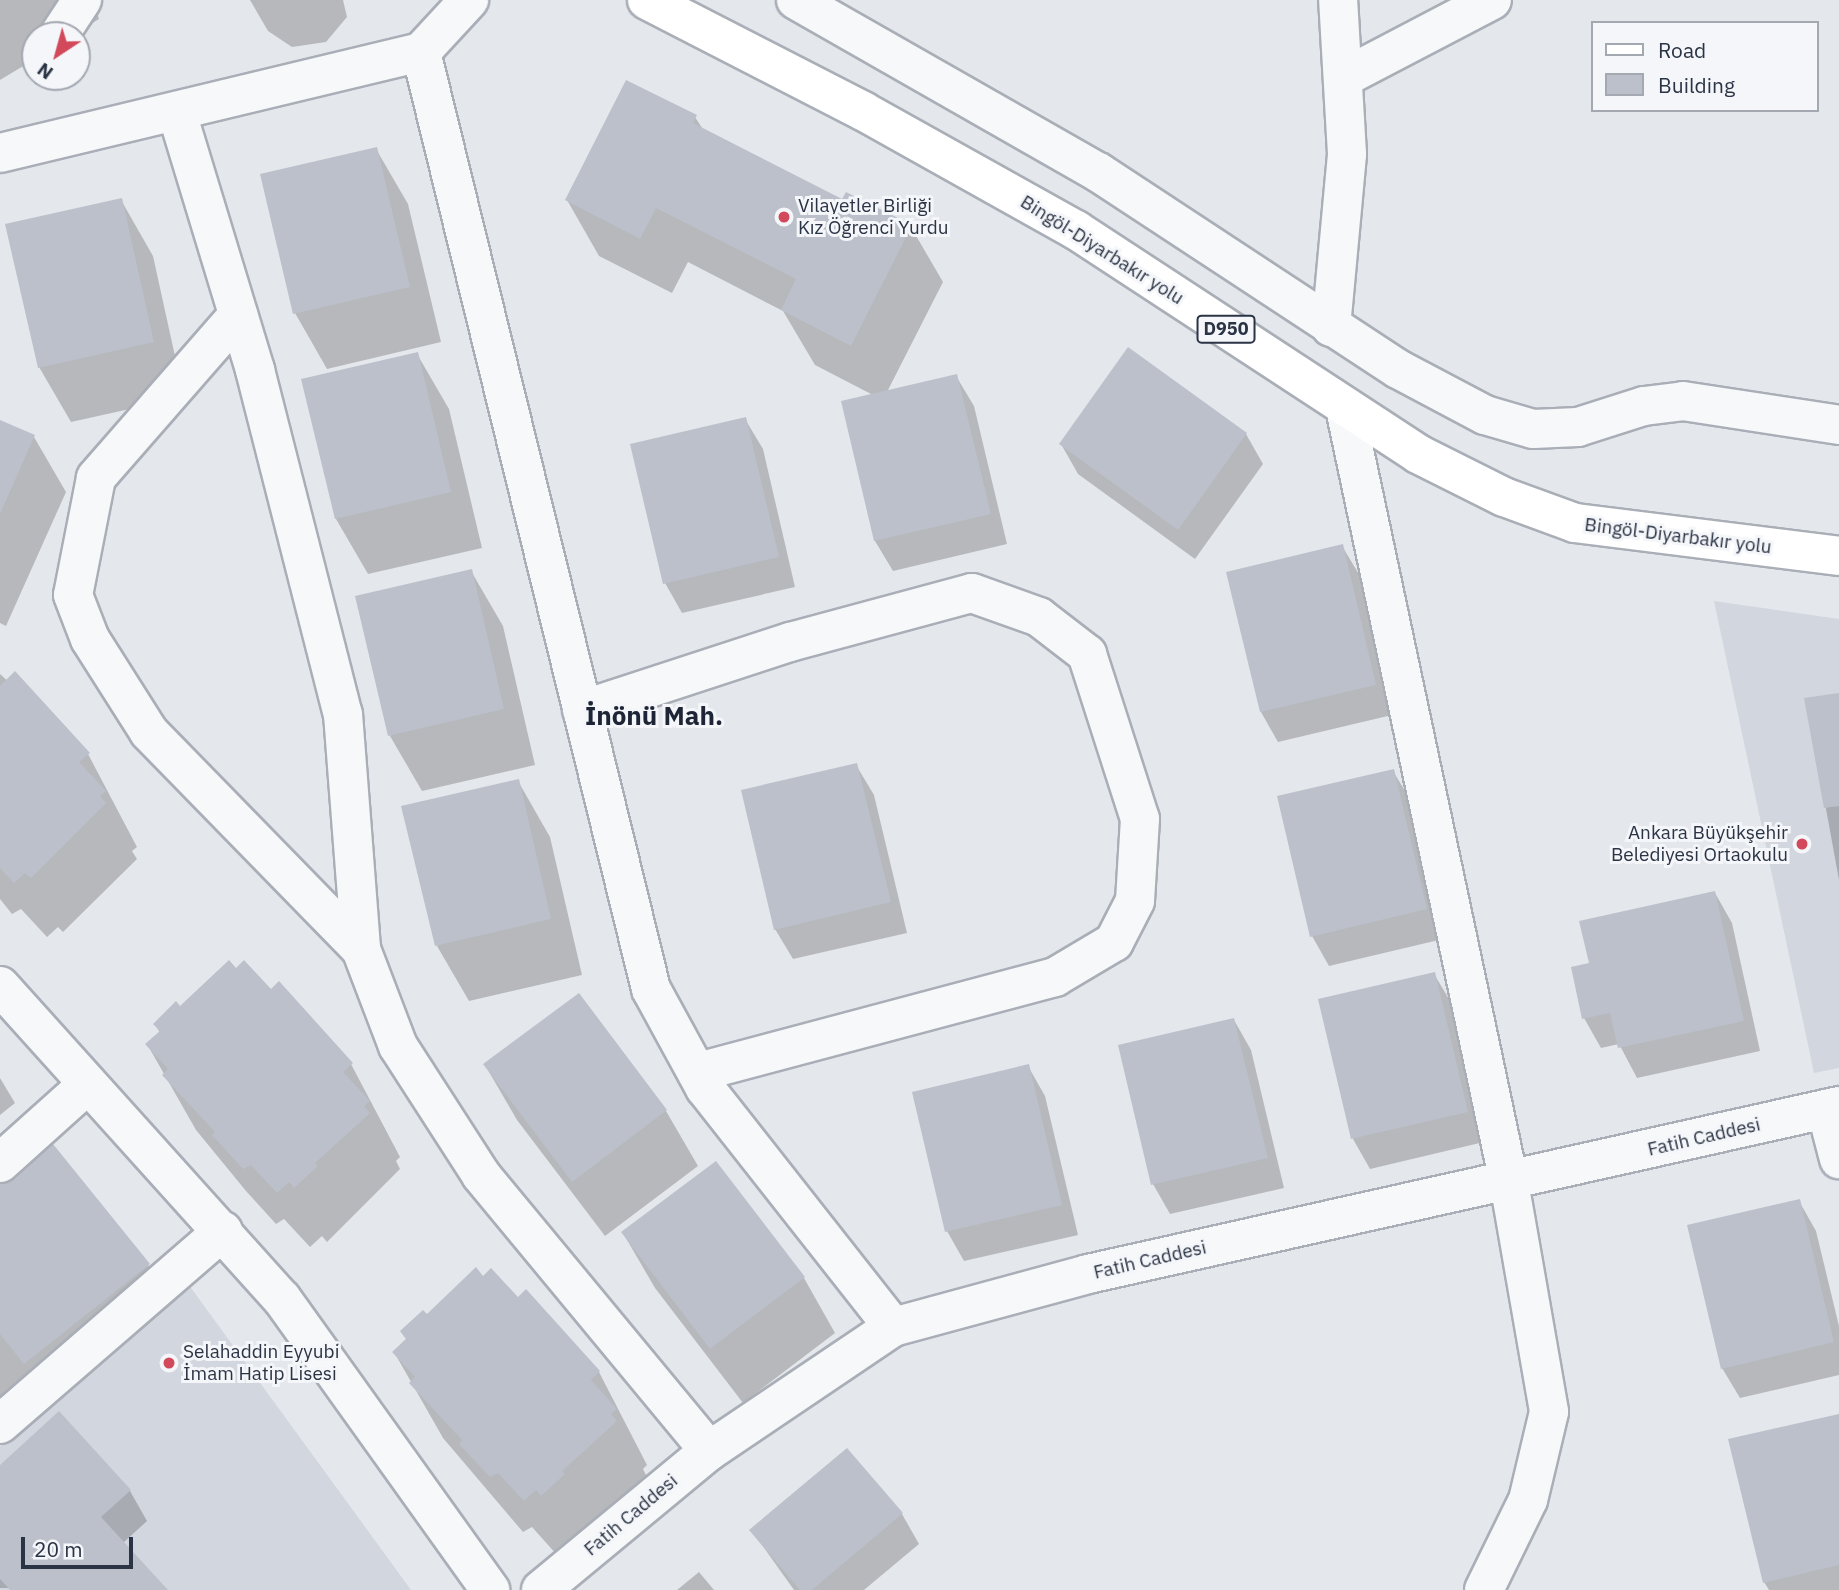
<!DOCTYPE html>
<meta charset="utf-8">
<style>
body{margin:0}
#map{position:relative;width:1839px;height:1590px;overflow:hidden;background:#e4e7ec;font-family:"IBM Plex Sans",sans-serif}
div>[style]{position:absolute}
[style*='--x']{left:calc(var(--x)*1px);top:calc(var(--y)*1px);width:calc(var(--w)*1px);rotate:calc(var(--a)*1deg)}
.built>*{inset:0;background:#d2d6de}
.shadow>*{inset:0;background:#0003}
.building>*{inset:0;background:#bbc0ca}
.roads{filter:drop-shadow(2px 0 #a9aeb7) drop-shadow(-2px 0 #a9aeb7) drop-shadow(0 2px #a9aeb7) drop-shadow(0 -2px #a9aeb7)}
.minor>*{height:38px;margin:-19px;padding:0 19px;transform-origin:19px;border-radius:19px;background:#f7f8fa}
.major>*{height:38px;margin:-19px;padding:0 19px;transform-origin:19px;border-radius:19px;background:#fff}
.dots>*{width:19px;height:19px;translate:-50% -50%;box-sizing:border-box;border:4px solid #f4f6f9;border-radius:50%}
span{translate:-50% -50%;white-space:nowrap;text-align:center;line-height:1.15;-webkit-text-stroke:6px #f4f6f9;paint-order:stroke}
.shield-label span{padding:2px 5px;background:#f4f6f9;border:2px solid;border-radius:5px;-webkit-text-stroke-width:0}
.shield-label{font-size:18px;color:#2b3445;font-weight:700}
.poi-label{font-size:19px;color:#2b3445}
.left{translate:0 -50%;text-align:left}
.right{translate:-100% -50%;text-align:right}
.street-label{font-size:19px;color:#2b3445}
.district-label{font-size:26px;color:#1d2536;font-weight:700}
.legend{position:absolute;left:1591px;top:21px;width:228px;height:91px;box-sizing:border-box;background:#f4f6f9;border:2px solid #a4a8b1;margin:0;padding:9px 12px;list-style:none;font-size:21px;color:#2b3445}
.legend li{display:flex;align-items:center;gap:14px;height:35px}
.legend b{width:35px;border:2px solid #a4a8b1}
.north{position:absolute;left:21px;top:21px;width:70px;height:70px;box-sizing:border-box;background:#f4f6f9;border:2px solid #a4a8b1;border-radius:50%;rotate:216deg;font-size:19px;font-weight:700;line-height:28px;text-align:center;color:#2b3445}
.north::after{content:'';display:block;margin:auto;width:24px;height:32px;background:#d1495b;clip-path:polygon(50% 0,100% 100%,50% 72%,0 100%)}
.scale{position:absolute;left:21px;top:1537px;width:112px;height:32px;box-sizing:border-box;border:4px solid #2b3445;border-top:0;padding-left:9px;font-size:21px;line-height:24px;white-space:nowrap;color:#2b3445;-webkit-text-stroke:5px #f4f6f9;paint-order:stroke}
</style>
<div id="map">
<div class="built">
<div style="clip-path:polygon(1714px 601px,1839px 619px,1839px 1068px,1814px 1073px)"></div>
<div style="clip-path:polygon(186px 1281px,411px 1590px,0 1590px,0 1446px)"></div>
</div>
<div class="shadow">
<div style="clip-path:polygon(0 0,93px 0,99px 19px,73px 35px,35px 35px,35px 59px,0 80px)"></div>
<div style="clip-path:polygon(250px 0,343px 0,347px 17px,326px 42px,292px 47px,268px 31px)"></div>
<div style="clip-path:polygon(695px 117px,704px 131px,843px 201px,911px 227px,943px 282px,887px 392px,956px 376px,974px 406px,1007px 544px,893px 571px,875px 541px,843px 402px,873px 395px,815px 365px,783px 311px,688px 262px,672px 293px,599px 256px,567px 200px)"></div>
<div style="clip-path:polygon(376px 149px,408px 204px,441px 342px,327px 369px,295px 313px)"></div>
<div style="clip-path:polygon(121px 200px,153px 256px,184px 397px,71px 422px,39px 367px)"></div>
<div style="clip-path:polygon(417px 354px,449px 409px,482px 548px,368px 574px,336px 519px)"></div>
<div style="clip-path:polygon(745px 419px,763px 449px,795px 587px,682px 613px,665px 583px)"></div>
<div style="clip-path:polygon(0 422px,34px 437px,66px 492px,6px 626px,0 623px)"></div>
<div style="clip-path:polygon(1246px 434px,1263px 464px,1195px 559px,1078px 474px,1061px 444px)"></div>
<div style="clip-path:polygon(1342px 546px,1360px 576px,1392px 715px,1278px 742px,1261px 712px,1228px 573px)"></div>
<div style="clip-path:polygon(471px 571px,503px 626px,535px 765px,422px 791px,390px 736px)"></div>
<div style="clip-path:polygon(0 674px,88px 754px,137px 847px,132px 851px,137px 859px,63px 932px,58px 927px,47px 937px,21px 909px,12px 914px,0 899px)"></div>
<div style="clip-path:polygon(1839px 695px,1839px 880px,1806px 699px)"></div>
<div style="clip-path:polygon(856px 765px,874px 795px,907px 933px,793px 959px,775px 929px)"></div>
<div style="clip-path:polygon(1393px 771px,1411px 801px,1443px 939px,1329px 966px,1312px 936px)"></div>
<div style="clip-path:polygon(518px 781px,550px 837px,582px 975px,469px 1001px,437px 946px)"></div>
<div style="clip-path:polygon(1715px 893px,1732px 923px,1760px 1051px,1637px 1078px,1619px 1044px,1601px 1048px,1584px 1018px,1591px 964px)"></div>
<div style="clip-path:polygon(236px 970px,271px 991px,351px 1064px,400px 1157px,396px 1161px,400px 1169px,327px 1242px,322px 1236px,310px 1247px,284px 1219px,276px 1224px,246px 1191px,196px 1130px,147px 1044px,160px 1033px,155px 1024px)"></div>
<div style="clip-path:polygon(1434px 974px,1452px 1004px,1484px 1142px,1370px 1169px,1353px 1139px)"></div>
<div style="clip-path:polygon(1234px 1020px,1251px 1050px,1284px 1188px,1170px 1214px,1153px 1184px)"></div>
<div style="clip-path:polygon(485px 1065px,666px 1111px,698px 1166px,605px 1236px,517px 1120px)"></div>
<div style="clip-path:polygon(1028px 1066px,1045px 1096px,1078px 1235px,964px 1261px,947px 1231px)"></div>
<div style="clip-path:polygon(0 1078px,15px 1103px,0 1115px)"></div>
<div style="clip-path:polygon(0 1184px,148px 1265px,169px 1301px,0 1431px)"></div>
<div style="clip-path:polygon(1799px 1201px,1816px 1231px,1839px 1326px,1839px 1375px,1740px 1398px,1722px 1368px)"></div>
<div style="clip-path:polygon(623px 1233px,804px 1278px,835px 1333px,743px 1403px,655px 1288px)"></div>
<div style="clip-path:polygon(483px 1278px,518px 1300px,599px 1372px,647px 1465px,643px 1469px,647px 1477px,557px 1555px,532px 1527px,523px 1532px,443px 1438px,394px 1352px,427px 1317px)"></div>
<div style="clip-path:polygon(59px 1414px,130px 1491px,147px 1521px,123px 1543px,166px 1590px,0 1588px,0 1468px)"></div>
<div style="clip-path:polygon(1839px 1415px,1839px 1590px,1769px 1590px,1764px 1582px)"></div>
<div style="clip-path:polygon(847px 1450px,902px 1514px,919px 1544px,864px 1590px,794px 1590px,752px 1531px)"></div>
<div style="clip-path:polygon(699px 1572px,714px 1590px,677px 1590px)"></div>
</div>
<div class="building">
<div style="clip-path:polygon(626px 80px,697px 115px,693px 123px,842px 199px,846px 192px,912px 225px,851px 346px,781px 310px,796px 279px,656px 208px,640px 239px,565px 200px)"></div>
<div style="clip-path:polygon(377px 147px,410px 287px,293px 314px,260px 174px)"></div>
<div style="clip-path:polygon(122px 198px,154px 342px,38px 368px,5px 224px)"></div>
<div style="clip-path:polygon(1128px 347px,1247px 433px,1178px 530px,1059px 444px)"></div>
<div style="clip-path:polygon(418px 352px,451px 492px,335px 519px,301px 379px)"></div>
<div style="clip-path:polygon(957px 374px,991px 514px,874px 541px,841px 401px)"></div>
<div style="clip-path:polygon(746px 417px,779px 557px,663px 584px,630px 444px)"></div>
<div style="clip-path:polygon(0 420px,35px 435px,0 514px)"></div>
<div style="clip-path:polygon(1343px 544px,1376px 685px,1260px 712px,1226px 572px)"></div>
<div style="clip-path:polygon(472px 569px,504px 709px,388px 736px,355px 596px)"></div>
<div style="clip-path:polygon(15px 671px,90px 753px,79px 762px,106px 791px,100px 796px,106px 803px,31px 878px,25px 873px,14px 883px,0 868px,0 686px)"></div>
<div style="clip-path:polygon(1839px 693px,1839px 806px,1824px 808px,1804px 698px)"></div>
<div style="clip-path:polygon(857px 763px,891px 902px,774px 930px,741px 790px)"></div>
<div style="clip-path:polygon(1394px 769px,1427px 909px,1310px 937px,1277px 796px)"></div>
<div style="clip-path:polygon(519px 779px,551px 919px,435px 946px,401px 806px)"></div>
<div style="clip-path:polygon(1715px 891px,1744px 1021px,1618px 1048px,1610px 1013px,1582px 1019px,1571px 967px,1589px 963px,1579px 921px)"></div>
<div style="clip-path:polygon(229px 960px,236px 968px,244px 960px,271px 989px,279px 981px,353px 1063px,343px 1072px,370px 1101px,364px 1106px,370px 1113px,315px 1163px,318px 1166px,294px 1188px,289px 1182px,277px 1193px,251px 1165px,243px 1169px,212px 1135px,215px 1132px,162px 1075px,168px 1069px,145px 1044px,160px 1031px,153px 1024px,176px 1001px,180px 1006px)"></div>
<div style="clip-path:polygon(1435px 972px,1468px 1112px,1351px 1139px,1318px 999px)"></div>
<div style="clip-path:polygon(579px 993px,667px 1110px,572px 1182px,483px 1064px)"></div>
<div style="clip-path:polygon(1234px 1018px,1268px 1158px,1151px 1185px,1118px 1045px)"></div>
<div style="clip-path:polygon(1029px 1064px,1062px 1205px,945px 1232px,912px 1092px)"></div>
<div style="clip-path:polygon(53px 1144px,150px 1264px,24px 1364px,0 1334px,0 1184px,15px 1179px)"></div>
<div style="clip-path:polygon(716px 1161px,805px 1277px,710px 1349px,621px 1232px)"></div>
<div style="clip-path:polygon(1800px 1199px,1834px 1342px,1721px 1369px,1687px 1225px)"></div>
<div style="clip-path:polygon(476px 1267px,483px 1276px,491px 1268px,518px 1297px,526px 1289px,600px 1371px,591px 1380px,617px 1409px,611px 1414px,617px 1421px,562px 1471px,565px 1474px,541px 1496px,536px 1490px,524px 1501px,498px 1473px,490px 1477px,459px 1444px,462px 1440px,409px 1383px,415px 1377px,392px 1352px,406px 1339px,400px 1331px,423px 1310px,427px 1314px)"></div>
<div style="clip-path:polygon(59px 1411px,131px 1490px,101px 1517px,168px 1590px,10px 1590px,0 1579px,0 1465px)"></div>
<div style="clip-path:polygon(1839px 1414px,1839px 1565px,1763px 1583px,1728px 1439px)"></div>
<div style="clip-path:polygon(847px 1448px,903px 1513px,812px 1590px,800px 1590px,749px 1530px)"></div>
</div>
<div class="roads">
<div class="minor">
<div style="--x:796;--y:0;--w:348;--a:29.7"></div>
<div style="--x:1098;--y:172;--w:359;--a:33.3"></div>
<div style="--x:1398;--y:369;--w:98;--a:27.9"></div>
<div style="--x:1485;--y:415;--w:50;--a:16.3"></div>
<div style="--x:1533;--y:429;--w:45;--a:-2.5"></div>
<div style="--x:1578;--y:427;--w:69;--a:-17.7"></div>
<div style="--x:1644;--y:406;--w:39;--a:-7"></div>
<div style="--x:1683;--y:401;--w:158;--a:8.7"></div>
<div style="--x:59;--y:35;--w:42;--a:-56.7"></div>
<div style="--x:421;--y:52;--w:965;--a:76.21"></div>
<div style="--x:651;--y:989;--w:113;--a:61.4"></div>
<div style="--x:705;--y:1088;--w:304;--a:51.8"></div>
<div style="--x:1343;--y:78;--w:168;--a:-27.6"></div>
<div style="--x:177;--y:113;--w:269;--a:73.1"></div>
<div style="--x:255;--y:370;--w:355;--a:75.7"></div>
<div style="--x:343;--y:714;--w:236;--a:85.6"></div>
<div style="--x:361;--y:949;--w:104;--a:69.1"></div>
<div style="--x:398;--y:1046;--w:153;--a:57.2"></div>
<div style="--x:481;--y:1175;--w:358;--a:50.4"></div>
<div style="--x:0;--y:153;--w:433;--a:-13.5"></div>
<div style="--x:421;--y:52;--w:71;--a:-47.3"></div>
<div style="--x:238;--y:315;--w:216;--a:131.1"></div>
<div style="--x:96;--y:478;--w:119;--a:101.1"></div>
<div style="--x:73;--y:595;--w:47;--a:68.9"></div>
<div style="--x:90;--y:639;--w:110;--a:57.6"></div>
<div style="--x:149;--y:732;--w:303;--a:45.7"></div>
<div style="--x:1331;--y:327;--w:174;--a:-84.7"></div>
<div style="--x:1347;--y:154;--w:154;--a:-93.3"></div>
<div style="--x:1345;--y:408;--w:791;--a:78.04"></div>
<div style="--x:1509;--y:1182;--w:233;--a:80.1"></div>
<div style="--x:1549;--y:1412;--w:90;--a:103.4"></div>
<div style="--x:1528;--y:1500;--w:100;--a:116.1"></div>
<div style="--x:582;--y:710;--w:219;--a:-18.1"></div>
<div style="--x:790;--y:642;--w:188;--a:-15.1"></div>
<div style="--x:972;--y:593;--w:71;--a:19.7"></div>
<div style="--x:1039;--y:617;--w:61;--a:37.6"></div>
<div style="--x:1087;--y:654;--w:173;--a:72.2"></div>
<div style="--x:1140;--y:819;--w:82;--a:93.5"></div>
<div style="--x:1135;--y:901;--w:46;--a:117.1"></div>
<div style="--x:1114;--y:942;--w:69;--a:149.3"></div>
<div style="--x:1055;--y:977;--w:370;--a:165.1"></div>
<div style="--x:0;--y:986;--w:421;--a:48"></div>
<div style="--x:282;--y:1299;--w:358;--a:54.4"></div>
<div style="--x:1826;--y:1109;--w:52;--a:75.4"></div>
<div style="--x:0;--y:1163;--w:118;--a:-41.9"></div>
<div style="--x:0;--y:1424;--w:295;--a:-40.9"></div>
<div style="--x:541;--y:1590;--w:218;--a:-39.6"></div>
<div style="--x:709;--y:1451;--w:222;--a:-34"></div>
<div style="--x:893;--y:1327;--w:202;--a:-15.2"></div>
<div style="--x:1088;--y:1274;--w:770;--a:-12.61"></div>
</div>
<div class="major">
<div style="--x:647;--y:0;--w:243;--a:27.2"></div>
<div style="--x:863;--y:111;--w:244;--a:29.2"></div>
<div style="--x:1076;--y:230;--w:409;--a:33.2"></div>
<div style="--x:1418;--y:454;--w:96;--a:26.6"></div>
<div style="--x:1504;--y:497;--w:76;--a:20.1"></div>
<div style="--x:1575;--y:523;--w:266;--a:7.1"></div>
</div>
</div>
<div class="dots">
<div style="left:784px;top:217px;background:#d1495b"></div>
<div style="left:1802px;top:844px;background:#d1495b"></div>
<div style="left:169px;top:1363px;background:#d1495b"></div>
</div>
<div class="shield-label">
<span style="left:1226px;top:329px">D950</span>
</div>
<div class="poi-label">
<span class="left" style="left:798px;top:217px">Vilayetler Birliği<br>Kız Öğrenci Yurdu</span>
<span class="right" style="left:1788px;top:844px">Ankara Büyükşehir<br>Belediyesi Ortaokulu</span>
<span class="left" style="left:183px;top:1363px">Selahaddin Eyyubi<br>İmam Hatip Lisesi</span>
</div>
<div class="street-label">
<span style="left:1102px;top:250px;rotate:32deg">Bingöl-Diyarbakır yolu</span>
<span style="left:1678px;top:536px;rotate:7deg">Bingöl-Diyarbakır yolu</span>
<span style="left:1704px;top:1137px;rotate:-13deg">Fatih Caddesi</span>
<span style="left:1150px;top:1260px;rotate:-13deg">Fatih Caddesi</span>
<span style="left:631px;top:1515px;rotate:-40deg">Fatih Caddesi</span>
</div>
<div class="district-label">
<span style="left:654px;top:716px">İnönü Mah.</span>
</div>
<ul class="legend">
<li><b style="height:9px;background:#fff"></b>Road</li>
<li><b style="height:19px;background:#bbc0ca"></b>Building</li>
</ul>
<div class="north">N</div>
<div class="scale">20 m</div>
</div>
